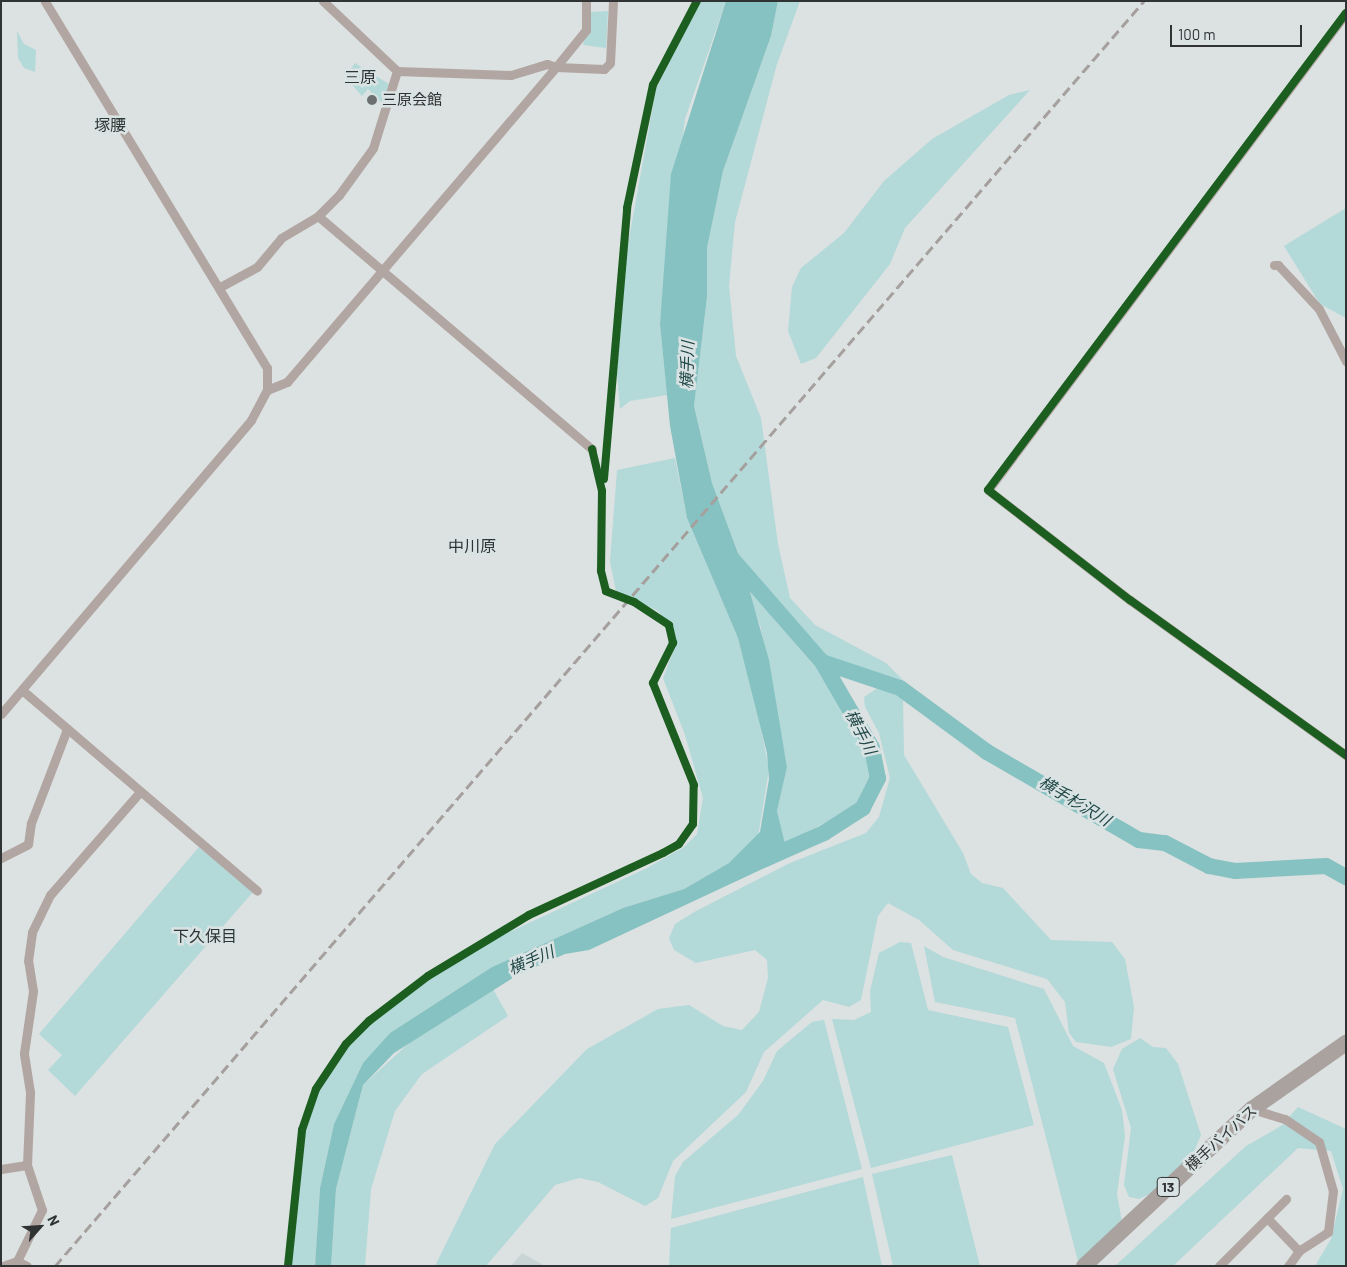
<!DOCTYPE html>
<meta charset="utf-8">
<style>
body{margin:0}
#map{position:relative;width:1347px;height:1267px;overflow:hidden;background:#dce1e1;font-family:Barlow,"Noto Sans JP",sans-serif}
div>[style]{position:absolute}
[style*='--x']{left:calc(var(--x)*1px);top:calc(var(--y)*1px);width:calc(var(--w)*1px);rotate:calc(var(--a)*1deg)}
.built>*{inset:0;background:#c9d5d5}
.green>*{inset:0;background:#b3d9d9}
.water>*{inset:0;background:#86c2c1}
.river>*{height:16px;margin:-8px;padding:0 8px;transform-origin:8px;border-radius:8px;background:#86c2c1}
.street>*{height:9px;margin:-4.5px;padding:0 4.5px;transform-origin:4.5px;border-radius:4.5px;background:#b2a6a2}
.highway>*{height:16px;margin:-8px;padding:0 8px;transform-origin:8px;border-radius:8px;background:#aaa29f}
.rail>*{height:2.5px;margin-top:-1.25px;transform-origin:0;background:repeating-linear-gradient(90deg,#a5a09e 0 10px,transparent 0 15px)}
.cycleway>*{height:8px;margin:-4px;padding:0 4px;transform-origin:4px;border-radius:4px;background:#1b5e20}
.dots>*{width:14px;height:14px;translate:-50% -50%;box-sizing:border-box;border:2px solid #dae3e3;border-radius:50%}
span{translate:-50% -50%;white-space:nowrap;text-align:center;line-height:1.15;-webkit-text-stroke:5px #dae3e3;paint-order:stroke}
.shield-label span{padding:1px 4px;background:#dae3e3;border:1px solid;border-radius:4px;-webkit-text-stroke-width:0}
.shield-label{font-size:14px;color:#303333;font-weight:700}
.poi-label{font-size:15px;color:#303333}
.left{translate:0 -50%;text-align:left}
.street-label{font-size:15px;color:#303333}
.neighbourhood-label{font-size:16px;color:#2e3535}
.water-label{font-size:16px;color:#204847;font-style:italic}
.frame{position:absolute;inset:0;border:2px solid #303333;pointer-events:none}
.north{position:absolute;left:15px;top:1202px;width:50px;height:50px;-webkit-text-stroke:4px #dae3e3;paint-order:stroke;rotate:64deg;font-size:14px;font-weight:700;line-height:20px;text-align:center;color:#303333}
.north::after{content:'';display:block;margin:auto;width:18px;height:22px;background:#303333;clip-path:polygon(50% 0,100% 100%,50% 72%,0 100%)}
.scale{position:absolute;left:1170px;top:25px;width:132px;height:22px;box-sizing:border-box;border:2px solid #303333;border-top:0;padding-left:6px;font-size:15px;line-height:18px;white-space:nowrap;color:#303333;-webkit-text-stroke:4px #dae3e3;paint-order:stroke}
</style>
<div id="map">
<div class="built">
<div style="clip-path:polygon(522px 1253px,545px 1266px,511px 1266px)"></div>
</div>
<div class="green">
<div style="clip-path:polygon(700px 1px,726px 1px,685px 119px,660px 324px,667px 395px,630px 401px,620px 409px,617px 373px,625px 261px,656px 89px)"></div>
<div style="clip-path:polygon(778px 1px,800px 1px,777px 64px,735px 222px,729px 286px,736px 356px,761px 418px,778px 544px,790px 598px,815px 625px,886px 663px,903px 680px,825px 656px,742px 564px,712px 483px,694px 406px,707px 297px,707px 248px,723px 171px,771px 36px)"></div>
<div style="clip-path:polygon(608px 11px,606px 48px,583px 45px,590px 12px)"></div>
<div style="clip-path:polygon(17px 31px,24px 44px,36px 50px,35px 72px,24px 68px,18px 58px)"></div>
<div style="clip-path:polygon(355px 63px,389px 84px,383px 104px,368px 89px,362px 96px,345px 77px)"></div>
<div style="clip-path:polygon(1030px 90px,905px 228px,890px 264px,816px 358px,801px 364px,788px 331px,792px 287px,801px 268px,844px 233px,884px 181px,932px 139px,1009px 95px)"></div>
<div style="clip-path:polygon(1346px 208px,1346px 318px,1320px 304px,1284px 246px)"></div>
<div style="clip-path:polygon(675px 458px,687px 518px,738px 638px,755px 699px,769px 769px,758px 837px,729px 863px,684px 889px,623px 908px,492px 967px,390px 1033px,362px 1065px,334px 1124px,320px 1188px,315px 1266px,288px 1266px,302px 1130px,316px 1089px,346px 1044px,398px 997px,471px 950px,647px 868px,684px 847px,697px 834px,703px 798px,685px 735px,663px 678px,675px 647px,675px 633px,658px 611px,616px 591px,610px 562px,617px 470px)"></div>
<div style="clip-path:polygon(747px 588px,817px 669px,864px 746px,871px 767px,869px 788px,851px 809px,783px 845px,777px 811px,787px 766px,761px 628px)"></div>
<div style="clip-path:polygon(879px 687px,903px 699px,904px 755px,963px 853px,971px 874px,982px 883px,1003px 888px,1051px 940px,1112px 942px,1125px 959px,1134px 1007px,1131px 1039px,1111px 1047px,1076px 1042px,1069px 1033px,1065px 1002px,1047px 979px,953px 950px,919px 920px,888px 903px,878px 916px,861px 1000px,849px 1007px,823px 1000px,764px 1052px,746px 1092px,673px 1161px,658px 1198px,645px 1206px,598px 1182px,579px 1178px,555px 1185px,486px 1266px,435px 1266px,495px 1144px,587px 1049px,658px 1009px,689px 1005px,723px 1026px,742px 1030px,759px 1012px,768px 978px,767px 960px,755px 950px,696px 963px,674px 950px,669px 938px,675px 924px,696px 911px,790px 863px,866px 833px,879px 817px,890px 778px,879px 733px,865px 707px,864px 697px)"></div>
<div style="clip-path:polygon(199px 847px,253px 892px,75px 1096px,48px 1070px,62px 1055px,39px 1034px)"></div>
<div style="clip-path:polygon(900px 942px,911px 943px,928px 1010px,1008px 1027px,1034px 1125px,871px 1168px,832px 1019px,854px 1020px,871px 1012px,870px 991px,879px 953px)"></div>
<div style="clip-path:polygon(924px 946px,943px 957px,1044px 989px,1073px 1046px,1104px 1063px,1122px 1110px,1125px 1136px,1117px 1194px,1122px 1222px,1079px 1265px,1015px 1018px,935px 1002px)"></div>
<div style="clip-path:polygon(493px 989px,508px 1016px,422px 1074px,395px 1111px,371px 1189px,365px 1266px,331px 1266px,336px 1189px,363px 1085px,417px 1036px)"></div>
<div style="clip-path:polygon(824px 1020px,862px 1169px,671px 1219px,675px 1176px,683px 1162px,738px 1115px,763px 1081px,777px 1051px,812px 1022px)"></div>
<div style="clip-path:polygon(1140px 1038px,1153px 1047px,1166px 1048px,1178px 1064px,1201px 1135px,1193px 1154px,1154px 1192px,1139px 1199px,1129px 1197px,1124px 1185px,1131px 1128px,1113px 1069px,1122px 1049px)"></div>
<div style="clip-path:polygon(1298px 1107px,1346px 1129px,1346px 1266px,1315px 1266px,1331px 1239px,1343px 1189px,1331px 1151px,1298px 1148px,1173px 1266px,1115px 1266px,1246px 1146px,1281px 1126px)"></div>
<div style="clip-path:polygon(952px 1155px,980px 1266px,893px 1266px,872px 1174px)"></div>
<div style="clip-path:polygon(863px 1177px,882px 1266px,669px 1266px,671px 1228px)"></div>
</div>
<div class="water">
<div style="clip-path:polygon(726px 1px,778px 1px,771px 36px,723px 171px,707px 248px,707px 297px,694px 406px,712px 483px,742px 564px,769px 660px,787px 767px,777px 811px,788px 857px,589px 950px,565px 954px,519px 974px,394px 1053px,363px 1085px,336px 1189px,331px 1266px,315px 1266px,320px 1188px,334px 1124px,363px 1063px,390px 1033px,492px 967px,623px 908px,684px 889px,729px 863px,760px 832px,769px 779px,767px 753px,738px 638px,687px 518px,670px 426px,660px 324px,671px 174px)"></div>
</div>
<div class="river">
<div style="--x:733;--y:560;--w:135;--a:48.9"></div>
<div style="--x:822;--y:662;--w:99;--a:59.8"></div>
<div style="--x:872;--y:748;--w:31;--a:79"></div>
<div style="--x:878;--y:778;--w:34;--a:117"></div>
<div style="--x:863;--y:808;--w:46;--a:147.3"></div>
<div style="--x:824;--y:833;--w:64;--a:156.2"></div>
<div style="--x:822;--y:662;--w:82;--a:18.4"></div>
<div style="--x:900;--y:688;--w:108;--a:36.3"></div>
<div style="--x:987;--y:752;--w:176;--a:30.1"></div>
<div style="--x:1139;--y:840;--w:26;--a:7"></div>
<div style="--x:1165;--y:843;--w:50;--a:27.6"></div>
<div style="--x:1209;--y:866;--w:26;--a:11"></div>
<div style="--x:1235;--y:871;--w:91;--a:-3.1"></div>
<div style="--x:1326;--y:866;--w:23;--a:29"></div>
</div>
<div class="street">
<div style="--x:323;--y:1;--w:102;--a:43.4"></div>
<div style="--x:397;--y:71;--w:114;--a:2"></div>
<div style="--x:511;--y:75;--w:38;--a:-17"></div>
<div style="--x:547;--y:64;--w:9;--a:18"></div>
<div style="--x:556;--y:67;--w:48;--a:-51"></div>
<div style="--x:586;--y:30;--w:29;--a:-90"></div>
<div style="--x:1346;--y:13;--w:596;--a:126.89"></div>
<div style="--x:988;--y:490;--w:180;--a:37.8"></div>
<div style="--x:1130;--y:600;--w:266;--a:35.7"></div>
<div style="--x:318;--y:216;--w:360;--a:40.4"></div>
<div style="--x:1274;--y:265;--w:4;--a:0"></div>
<div style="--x:1278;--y:265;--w:60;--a:47"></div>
<div style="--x:1319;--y:309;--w:59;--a:62.6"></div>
<div style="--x:220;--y:287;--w:42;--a:-28.4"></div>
<div style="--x:257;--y:267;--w:38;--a:-50"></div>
<div style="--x:281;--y:238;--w:43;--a:-30.7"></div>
<div style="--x:318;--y:216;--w:30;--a:-45"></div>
<div style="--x:339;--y:195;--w:58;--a:-54.1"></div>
<div style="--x:373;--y:148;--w:81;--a:-72.7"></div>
<div style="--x:267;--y:390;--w:22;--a:-22"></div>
<div style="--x:287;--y:382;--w:414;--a:-49.5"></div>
<div style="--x:556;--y:67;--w:48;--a:2.4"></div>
<div style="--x:604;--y:69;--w:8;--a:-45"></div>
<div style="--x:610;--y:63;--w:62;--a:-87.2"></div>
<div style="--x:22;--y:690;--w:309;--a:40.5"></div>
<div style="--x:1;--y:714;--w:386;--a:-49.6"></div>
<div style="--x:251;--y:420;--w:34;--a:-62"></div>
<div style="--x:267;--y:390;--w:22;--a:-90"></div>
<div style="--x:267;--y:368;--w:429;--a:-121.2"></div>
<div style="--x:1;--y:858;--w:30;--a:-27"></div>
<div style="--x:28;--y:844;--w:21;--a:-82"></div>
<div style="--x:31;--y:823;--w:101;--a:-69"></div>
<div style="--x:1252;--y:1109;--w:34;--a:17"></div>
<div style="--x:1285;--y:1119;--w:41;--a:34.1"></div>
<div style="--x:1319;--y:1142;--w:51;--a:74.1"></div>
<div style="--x:1333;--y:1191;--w:41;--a:97"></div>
<div style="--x:1328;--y:1232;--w:35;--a:147"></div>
<div style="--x:1299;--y:1251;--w:19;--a:126"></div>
<div style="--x:1;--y:1169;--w:26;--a:-9"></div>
<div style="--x:1267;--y:1218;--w:46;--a:45.9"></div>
<div style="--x:17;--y:1261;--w:57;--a:-63.9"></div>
<div style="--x:42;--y:1210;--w:47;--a:-108.4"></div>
<div style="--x:27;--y:1165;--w:73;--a:-87.6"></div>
<div style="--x:30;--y:1092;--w:39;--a:-99"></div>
<div style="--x:24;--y:1053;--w:63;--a:-81.7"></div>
<div style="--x:33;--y:991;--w:30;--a:-99"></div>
<div style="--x:28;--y:961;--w:29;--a:-82"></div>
<div style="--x:32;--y:932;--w:41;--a:-64.1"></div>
<div style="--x:50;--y:895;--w:137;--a:-48.9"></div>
<div style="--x:3;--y:1266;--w:15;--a:-20"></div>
<div style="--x:17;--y:1261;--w:11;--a:27"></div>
<div style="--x:1219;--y:1266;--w:95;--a:-45"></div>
</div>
<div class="highway">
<div style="--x:1084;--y:1266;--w:230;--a:-43.1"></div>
<div style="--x:1252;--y:1109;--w:115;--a:-35.1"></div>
</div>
<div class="rail">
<div style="--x:55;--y:1266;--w:1669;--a:-49.28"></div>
</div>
<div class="cycleway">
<div style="--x:1346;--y:13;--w:596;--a:126.89"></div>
<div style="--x:988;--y:490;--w:180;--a:37.8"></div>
<div style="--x:1130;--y:600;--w:266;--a:35.7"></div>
<div style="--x:604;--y:479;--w:272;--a:-85.1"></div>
<div style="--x:627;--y:208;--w:126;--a:-78.1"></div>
<div style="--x:653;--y:85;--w:95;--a:-62.4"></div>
<div style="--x:288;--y:1266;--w:137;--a:-84.1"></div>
<div style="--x:302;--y:1130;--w:43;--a:-71.1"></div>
<div style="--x:316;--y:1089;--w:54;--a:-56.3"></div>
<div style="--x:346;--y:1044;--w:33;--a:-45"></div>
<div style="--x:369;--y:1021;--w:74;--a:-37.3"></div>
<div style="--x:428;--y:976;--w:118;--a:-31.1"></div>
<div style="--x:529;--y:915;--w:148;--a:-24.8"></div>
<div style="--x:663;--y:853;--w:18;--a:-29"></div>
<div style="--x:679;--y:844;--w:24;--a:-55"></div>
<div style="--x:693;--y:824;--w:39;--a:-89"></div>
<div style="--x:694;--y:785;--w:110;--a:-111.9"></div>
<div style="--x:653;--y:683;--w:45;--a:-63.4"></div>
<div style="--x:673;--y:643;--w:18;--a:-103"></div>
<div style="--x:669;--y:625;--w:42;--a:-146.7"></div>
<div style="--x:634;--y:602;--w:30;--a:-159"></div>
<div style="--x:606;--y:591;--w:21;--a:-104"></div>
<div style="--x:601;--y:571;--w:80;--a:-89.3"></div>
<div style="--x:602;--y:491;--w:43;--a:-103.4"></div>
</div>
<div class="dots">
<div style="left:372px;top:100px;background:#6c7070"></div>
</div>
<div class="shield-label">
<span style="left:1168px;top:1187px">13</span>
</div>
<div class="poi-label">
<span class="left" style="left:382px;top:100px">三原会館</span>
</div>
<div class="street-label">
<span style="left:1221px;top:1138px;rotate:-42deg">横手バイパス</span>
</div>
<div class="neighbourhood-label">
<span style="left:360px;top:77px">三原</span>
<span style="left:110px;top:125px">塚腰</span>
<span style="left:472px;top:546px">中川原</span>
<span style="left:205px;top:936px">下久保目</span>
</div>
<div class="water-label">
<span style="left:687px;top:365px;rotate:-88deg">横手川</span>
<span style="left:861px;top:732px;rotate:63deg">横手川</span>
<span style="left:1075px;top:801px;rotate:31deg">横手杉沢川</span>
<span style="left:531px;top:960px;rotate:-23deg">横手川</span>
</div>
<div class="frame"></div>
<div class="north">N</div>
<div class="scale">100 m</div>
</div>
